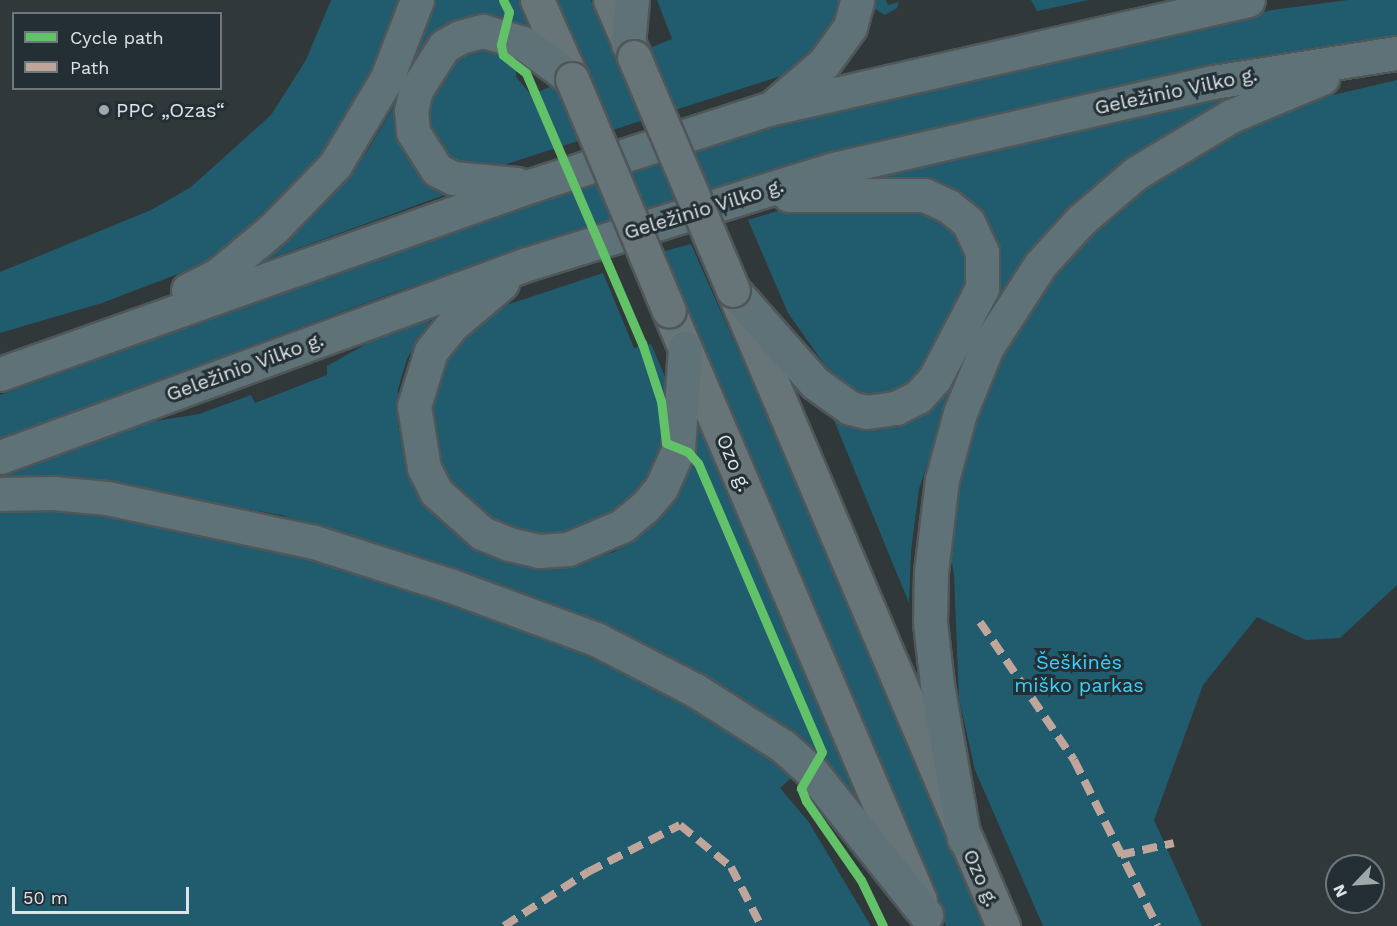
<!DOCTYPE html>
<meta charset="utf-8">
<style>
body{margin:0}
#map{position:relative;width:1397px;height:926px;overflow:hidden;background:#31383a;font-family:"Work Sans",sans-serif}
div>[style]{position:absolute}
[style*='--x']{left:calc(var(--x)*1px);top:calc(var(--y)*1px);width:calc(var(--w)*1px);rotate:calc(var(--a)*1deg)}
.green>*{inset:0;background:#215b6e}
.roads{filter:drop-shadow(2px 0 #505759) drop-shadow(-2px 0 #505759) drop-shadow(0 2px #505759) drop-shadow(0 -2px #505759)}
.major>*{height:33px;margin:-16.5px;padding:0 16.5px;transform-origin:16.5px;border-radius:16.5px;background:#677478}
.highway>*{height:33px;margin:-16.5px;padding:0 16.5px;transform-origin:16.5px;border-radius:16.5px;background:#5e7278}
.bridges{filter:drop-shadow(2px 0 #505759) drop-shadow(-2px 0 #505759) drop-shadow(0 2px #505759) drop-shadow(0 -2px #505759)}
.major-bridge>*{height:33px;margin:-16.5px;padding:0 16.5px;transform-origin:16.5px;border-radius:16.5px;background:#677478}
.quiet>*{height:8px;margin-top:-4px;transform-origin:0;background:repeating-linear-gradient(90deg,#c0a59a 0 15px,transparent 0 23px)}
.cycleway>*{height:9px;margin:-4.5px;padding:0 4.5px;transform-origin:4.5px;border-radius:4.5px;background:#61c268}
.dots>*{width:16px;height:16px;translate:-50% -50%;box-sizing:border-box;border:3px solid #232f34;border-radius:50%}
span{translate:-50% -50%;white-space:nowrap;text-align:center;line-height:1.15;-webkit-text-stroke:6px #232f34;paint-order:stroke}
.street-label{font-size:20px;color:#dce4e7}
.poi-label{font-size:20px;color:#dce4e7}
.left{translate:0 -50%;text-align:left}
.park-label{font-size:20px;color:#38d1fe}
.legend{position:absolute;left:12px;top:12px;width:210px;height:78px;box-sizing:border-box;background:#232f34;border:2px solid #6d777c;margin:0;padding:8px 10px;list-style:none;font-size:18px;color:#dce4e7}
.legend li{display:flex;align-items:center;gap:12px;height:30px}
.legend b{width:30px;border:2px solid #6d777c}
.north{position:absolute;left:1325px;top:854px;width:60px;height:60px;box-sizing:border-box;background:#232f34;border:2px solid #6d777c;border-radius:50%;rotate:245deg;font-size:16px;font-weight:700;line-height:24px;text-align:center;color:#dce4e7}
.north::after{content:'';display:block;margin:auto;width:21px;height:27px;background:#a0a8aa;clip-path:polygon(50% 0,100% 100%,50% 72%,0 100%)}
.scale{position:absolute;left:12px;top:887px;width:177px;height:27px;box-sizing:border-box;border:3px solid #dce4e7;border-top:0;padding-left:8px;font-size:18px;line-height:21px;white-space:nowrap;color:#dce4e7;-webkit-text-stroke:4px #232f34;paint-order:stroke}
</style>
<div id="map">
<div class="green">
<div style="clip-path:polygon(331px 0,407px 0,396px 39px,312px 179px,228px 249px,199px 266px,102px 303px,0 333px,0 272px,151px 210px,191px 187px,271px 115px,306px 60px)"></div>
<div style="clip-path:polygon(429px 0,519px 0,535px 38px,487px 20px,403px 100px,458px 190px,258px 263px,300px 230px,366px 153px,398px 99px)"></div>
<div style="clip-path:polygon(554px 0,591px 0,617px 61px,672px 39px,657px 0,845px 0,843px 12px,801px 67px,784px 75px,488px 170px,461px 169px,428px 139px,426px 102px,453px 59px,465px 51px,496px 45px,501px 59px,516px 71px,516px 77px,531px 95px,585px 72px)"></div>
<div style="clip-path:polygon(874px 0,886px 0,888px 5px,899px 2px,897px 8px,885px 15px,875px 9px)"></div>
<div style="clip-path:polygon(1031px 0,1089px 0,1037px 11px)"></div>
<div style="clip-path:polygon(1348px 0,1397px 0,1397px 35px,1280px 53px,1074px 97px,732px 182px,398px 291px,0 439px,0 395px,556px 194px,714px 143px,936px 87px,1272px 10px)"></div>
<div style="clip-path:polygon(1397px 80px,1397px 585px,1340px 638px,1306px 640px,1257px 617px,1203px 685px,1154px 820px,1202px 926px,1043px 926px,975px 770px,959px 699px,954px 575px,945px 522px,951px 483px,1000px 350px,1067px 254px,1132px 193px,1200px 147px,1295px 104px)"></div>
<div style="clip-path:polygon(1239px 92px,1131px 158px,1045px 239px,993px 304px,998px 255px,984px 220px,847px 183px)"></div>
<div style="clip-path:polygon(801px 204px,927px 207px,960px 228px,973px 275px,920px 378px,900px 394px,860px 399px,829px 371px,788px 313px,748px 220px)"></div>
<div style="clip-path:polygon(691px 244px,793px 475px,983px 926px,946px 926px,759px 489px,665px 251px)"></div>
<div style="clip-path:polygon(603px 273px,634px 348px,651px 344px,668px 384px,661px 468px,611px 522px,545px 537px,498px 524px,477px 512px,443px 477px,428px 416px,447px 345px,494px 309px)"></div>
<div style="clip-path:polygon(432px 318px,407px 359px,398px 389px,398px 425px,406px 459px,421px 491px,574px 563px,614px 552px,642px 533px,665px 506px,690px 401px,865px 814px,630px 646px,493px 583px,281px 515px,97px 482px,0 479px,0 475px,131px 425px,199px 414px,251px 395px,255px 403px,327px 375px,327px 366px,389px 331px)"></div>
<div style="clip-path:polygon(958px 373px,919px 489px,911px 551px,909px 603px,831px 413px,937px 395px)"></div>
<div style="clip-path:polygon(43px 508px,107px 513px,350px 565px,511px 622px,643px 682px,799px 771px,780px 788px,808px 821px,871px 926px,0 926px,0 510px)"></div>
</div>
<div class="roads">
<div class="major">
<div style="--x:537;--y:0;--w:86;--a:66.1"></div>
<div style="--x:610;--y:0;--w:58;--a:66.5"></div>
<div style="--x:735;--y:295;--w:686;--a:66.99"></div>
<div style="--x:669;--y:311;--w:640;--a:66.92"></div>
</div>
<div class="highway">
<div style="--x:628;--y:44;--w:44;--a:-84.8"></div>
<div style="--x:776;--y:104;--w:63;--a:-40.5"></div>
<div style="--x:824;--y:63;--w:44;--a:-54.2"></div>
<div style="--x:850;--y:27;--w:28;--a:-75"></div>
<div style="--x:517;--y:184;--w:64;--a:-174.6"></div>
<div style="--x:453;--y:178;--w:18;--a:-153"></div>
<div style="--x:437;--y:170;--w:45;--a:-122.3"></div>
<div style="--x:413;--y:132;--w:21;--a:-95"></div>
<div style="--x:411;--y:111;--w:22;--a:-77"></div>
<div style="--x:416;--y:90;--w:52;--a:-57.5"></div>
<div style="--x:444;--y:46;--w:18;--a:-29"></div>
<div style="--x:460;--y:37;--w:24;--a:-15"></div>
<div style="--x:483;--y:31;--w:42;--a:16.7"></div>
<div style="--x:523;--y:43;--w:61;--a:36.3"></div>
<div style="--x:502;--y:283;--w:65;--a:140"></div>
<div style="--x:452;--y:325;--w:33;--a:129"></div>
<div style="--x:431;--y:351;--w:58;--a:107.2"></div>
<div style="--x:414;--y:406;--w:63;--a:80.8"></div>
<div style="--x:424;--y:468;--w:27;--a:63"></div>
<div style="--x:436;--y:492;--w:62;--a:41.7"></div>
<div style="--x:482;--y:533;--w:29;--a:22"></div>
<div style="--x:509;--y:544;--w:31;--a:13"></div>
<div style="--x:539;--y:551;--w:29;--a:-4"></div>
<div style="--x:568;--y:549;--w:59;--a:-23.1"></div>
<div style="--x:622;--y:526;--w:30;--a:-40"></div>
<div style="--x:645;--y:507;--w:25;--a:-50"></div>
<div style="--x:661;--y:488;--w:42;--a:-65.9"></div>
<div style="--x:678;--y:450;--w:102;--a:-86.1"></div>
<div style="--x:188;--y:290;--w:35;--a:-27"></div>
<div style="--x:219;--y:274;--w:72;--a:-39.9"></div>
<div style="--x:274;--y:228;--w:88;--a:-45.9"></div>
<div style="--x:335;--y:165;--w:101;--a:-59.1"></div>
<div style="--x:387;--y:78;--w:84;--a:-69"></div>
<div style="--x:733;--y:290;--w:124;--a:48.6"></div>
<div style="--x:815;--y:383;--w:43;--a:35.5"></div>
<div style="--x:850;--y:408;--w:17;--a:13"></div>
<div style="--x:867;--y:412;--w:29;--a:-8"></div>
<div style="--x:896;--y:408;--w:25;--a:-27"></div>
<div style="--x:918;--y:397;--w:25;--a:-48"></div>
<div style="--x:935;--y:378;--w:102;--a:-62.4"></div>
<div style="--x:982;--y:288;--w:36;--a:-90"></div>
<div style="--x:982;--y:252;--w:33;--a:-115"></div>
<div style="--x:968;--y:222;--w:26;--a:-141"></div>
<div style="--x:948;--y:206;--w:26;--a:-155"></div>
<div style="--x:924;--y:195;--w:135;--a:180"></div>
<div style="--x:0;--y:374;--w:566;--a:-19.52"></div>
<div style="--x:533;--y:185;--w:248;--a:-17.9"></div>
<div style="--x:769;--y:109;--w:491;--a:-12.8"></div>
<div style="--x:0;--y:457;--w:561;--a:-20.11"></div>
<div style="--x:527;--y:264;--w:320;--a:-17.2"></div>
<div style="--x:833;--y:169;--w:390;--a:-12.9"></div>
<div style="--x:1213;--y:82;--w:186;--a:-9"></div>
<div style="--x:0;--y:494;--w:53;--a:-1.1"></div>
<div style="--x:53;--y:493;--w:54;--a:5.3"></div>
<div style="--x:107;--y:498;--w:212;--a:12"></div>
<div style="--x:314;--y:542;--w:142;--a:17.7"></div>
<div style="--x:449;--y:585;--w:157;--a:20.2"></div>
<div style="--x:596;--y:639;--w:111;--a:27.3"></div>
<div style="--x:695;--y:690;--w:104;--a:32.5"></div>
<div style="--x:783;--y:746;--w:39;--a:42"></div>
<div style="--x:812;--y:772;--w:183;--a:51.4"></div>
<div style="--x:964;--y:839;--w:157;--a:-99.9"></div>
<div style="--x:937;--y:684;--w:61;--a:-96.5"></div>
<div style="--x:930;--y:623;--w:51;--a:-88.9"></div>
<div style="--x:931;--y:572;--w:93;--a:-83.2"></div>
<div style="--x:942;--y:480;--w:69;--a:-75"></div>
<div style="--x:960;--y:413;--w:71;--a:-67.8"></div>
<div style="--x:987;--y:347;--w:98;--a:-57.1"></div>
<div style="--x:1040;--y:265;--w:61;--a:-47.7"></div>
<div style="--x:1081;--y:220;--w:72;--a:-40.5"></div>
<div style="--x:1136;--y:173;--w:111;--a:-31"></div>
<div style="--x:1231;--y:116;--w:99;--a:-22.7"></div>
</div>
</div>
<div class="bridges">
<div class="major-bridge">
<div style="--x:634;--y:57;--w:253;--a:67"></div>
<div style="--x:572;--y:79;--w:251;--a:67.3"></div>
</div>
</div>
<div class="quiet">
<div style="--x:980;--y:622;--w:167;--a:55.7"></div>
<div style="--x:1074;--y:760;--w:186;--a:63.4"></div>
<div style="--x:1120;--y:855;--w:55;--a:-12.5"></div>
<div style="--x:504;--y:926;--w:100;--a:-32.7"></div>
<div style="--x:588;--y:872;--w:103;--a:-27.1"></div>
<div style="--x:680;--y:825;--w:66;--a:39.5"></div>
<div style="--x:731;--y:867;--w:66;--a:63"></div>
</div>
<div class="cycleway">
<div style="--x:503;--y:0;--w:13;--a:63"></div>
<div style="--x:509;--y:12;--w:34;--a:104"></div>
<div style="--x:501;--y:45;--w:10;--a:79"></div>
<div style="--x:503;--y:55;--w:29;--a:38"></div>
<div style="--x:526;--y:73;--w:294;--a:66.8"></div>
<div style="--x:642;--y:343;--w:61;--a:71.9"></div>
<div style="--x:661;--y:401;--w:42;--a:83.2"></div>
<div style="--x:666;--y:443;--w:24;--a:22"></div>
<div style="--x:688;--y:452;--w:15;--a:48"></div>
<div style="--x:698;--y:463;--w:314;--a:66.8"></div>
<div style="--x:822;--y:752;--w:42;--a:120.3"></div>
<div style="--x:801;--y:788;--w:14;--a:69"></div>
<div style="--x:806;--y:801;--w:96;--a:55.2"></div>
<div style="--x:861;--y:880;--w:51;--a:64.4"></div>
</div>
<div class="dots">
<div style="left:104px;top:110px;background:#a0a8aa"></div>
</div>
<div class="street-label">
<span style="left:1176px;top:91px;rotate:-12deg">Geležinio Vilko g.</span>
<span style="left:704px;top:209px;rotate:-17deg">Geležinio Vilko g.</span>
<span style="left:245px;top:367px;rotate:-20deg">Geležinio Vilko g.</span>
<span style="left:734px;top:463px;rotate:67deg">Ozo g.</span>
<span style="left:981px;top:878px;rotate:66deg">Ozo g.</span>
</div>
<div class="poi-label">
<span class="left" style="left:116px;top:110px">PPC „Ozas“</span>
</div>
<div class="park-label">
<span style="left:1079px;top:674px">Šeškinės<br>miško parkas</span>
</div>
<ul class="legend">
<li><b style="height:8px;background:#61c268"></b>Cycle path</li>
<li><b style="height:8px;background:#c0a59a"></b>Path</li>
</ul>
<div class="north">N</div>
<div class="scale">50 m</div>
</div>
